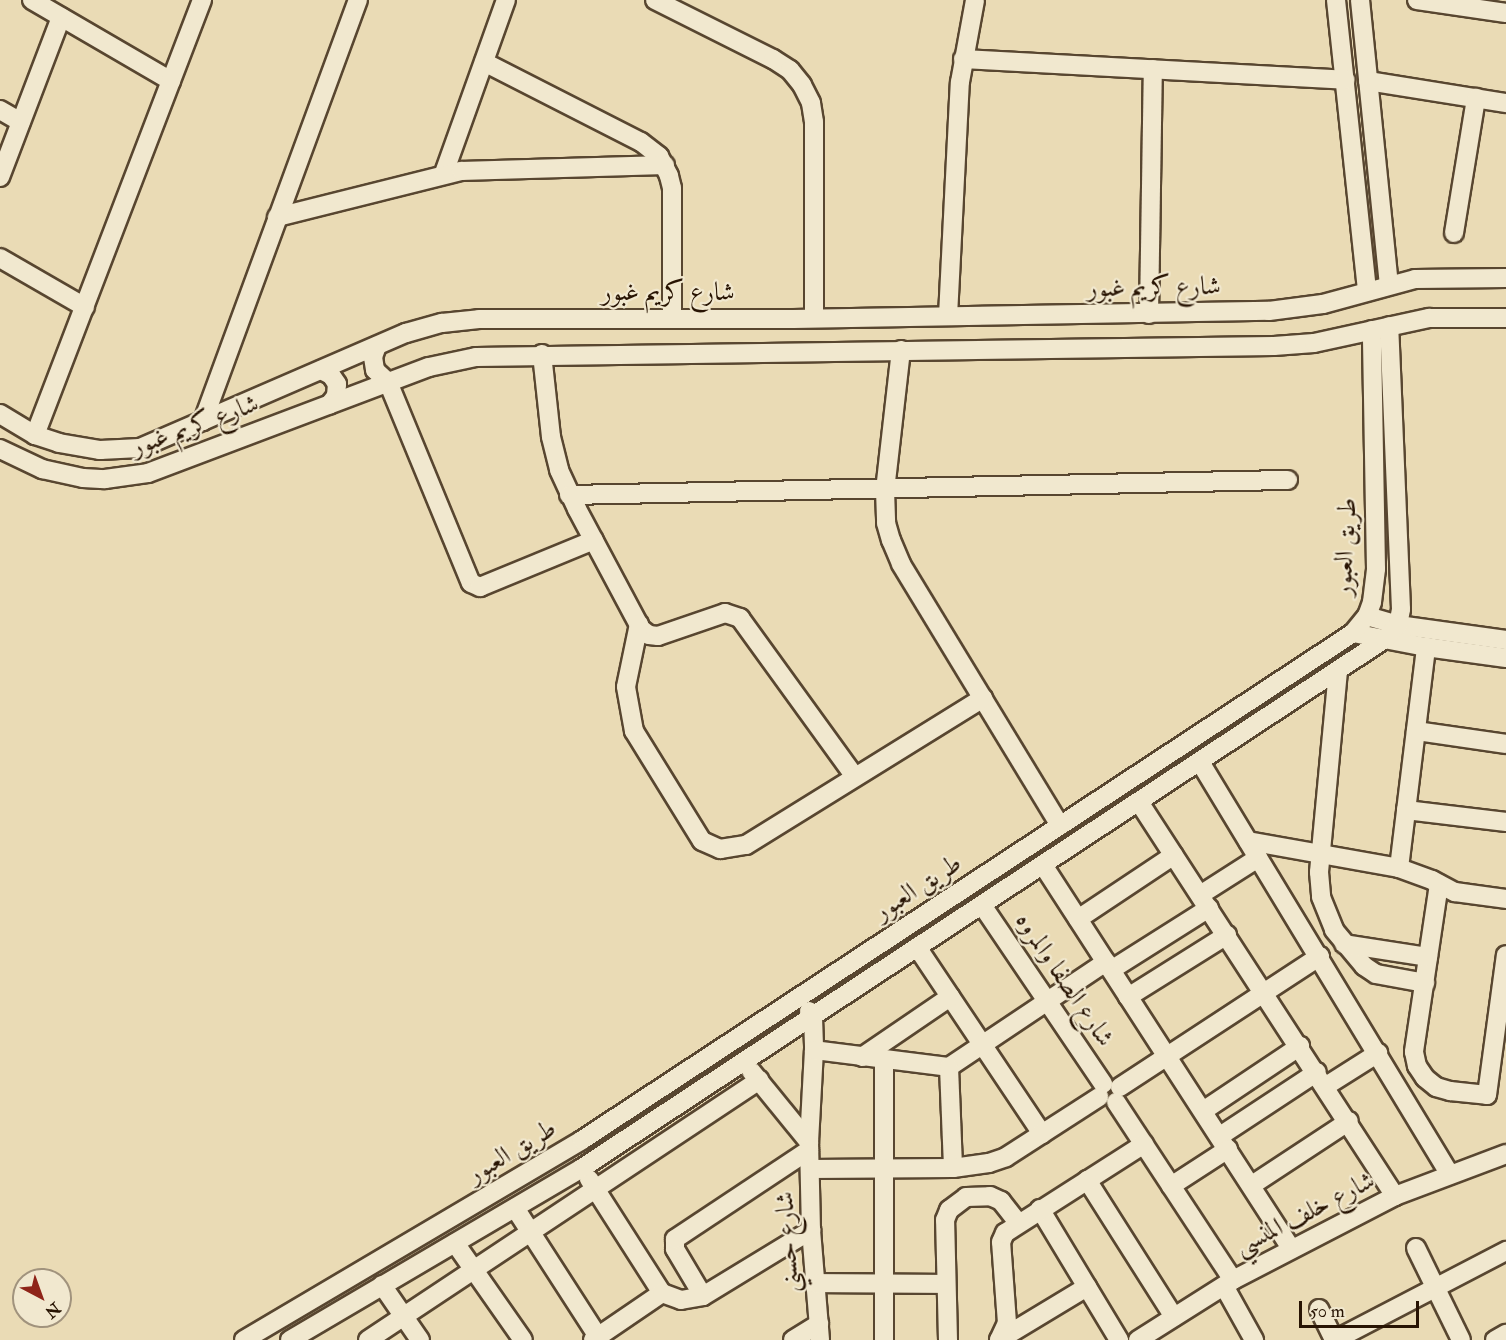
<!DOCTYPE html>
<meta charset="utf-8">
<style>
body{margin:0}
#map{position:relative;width:1506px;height:1340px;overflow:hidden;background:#eadbb5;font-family:"IM FELL Double Pica",Amiri,serif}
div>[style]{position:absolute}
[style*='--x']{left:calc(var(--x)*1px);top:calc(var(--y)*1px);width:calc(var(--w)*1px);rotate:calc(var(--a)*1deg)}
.roads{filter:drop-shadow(2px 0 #584630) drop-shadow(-2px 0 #584630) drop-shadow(0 2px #584630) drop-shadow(0 -2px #584630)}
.minor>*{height:18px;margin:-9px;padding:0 9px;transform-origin:9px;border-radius:9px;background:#f1e8cf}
span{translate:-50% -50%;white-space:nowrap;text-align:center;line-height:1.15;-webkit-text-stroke:4.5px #f1e8cf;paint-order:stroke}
.street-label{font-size:26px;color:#281403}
.north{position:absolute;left:12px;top:1268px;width:60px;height:60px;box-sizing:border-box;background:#f1e8cf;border:2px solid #a1937d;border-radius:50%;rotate:139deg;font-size:16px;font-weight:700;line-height:24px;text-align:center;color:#281403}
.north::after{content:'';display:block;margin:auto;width:21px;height:27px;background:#8f2418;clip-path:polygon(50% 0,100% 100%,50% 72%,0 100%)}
.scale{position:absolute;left:1299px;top:1301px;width:120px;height:27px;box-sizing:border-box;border:3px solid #281403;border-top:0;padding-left:8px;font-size:18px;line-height:21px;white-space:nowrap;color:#281403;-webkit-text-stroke:4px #f1e8cf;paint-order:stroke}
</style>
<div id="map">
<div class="roads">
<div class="minor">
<div style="--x:32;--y:0;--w:161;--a:30.2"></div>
<div style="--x:655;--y:0;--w:132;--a:26.6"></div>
<div style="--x:773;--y:59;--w:20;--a:33"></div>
<div style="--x:790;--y:70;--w:19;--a:51"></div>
<div style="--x:802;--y:85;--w:20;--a:63"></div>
<div style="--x:811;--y:103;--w:19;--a:81"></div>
<div style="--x:814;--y:122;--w:196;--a:90"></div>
<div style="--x:1336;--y:0;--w:293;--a:83.9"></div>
<div style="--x:1360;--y:0;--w:286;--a:84.2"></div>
<div style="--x:1417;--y:0;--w:90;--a:8.3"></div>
<div style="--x:963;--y:59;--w:383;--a:3.1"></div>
<div style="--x:484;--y:62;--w:176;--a:27"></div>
<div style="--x:641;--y:142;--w:23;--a:38"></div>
<div style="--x:659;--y:156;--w:22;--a:63"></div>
<div style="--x:669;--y:176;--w:12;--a:76"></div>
<div style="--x:672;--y:188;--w:130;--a:90"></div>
<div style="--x:1368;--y:81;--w:140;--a:9.1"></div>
<div style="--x:0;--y:110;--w:24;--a:30"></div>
<div style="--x:444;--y:173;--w:184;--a:-70.3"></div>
<div style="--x:0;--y:177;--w:171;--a:-69.1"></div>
<div style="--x:277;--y:217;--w:190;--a:-14"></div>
<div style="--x:461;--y:171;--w:204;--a:-1.7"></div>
<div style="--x:1454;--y:233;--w:137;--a:-80.7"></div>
<div style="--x:0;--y:258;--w:98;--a:30"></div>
<div style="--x:1149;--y:314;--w:245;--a:-89.1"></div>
<div style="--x:948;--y:316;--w:234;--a:-87.1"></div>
<div style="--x:960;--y:82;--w:83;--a:-79.6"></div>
<div style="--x:377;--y:346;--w:12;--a:110"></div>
<div style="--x:373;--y:357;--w:13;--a:81"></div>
<div style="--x:375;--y:370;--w:18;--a:43"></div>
<div style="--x:388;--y:382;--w:217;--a:67.6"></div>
<div style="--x:471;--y:583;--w:10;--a:24"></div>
<div style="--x:480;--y:587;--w:123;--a:-22.4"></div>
<div style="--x:901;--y:350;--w:141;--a:96.5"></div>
<div style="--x:885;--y:490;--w:33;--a:88"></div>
<div style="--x:886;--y:523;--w:18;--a:74"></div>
<div style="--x:891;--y:540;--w:26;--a:67"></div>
<div style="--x:901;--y:564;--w:306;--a:58.7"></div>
<div style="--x:542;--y:354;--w:83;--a:83.8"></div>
<div style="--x:551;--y:437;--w:34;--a:76"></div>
<div style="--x:559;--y:470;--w:43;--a:65.2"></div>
<div style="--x:577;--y:509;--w:136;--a:61.9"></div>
<div style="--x:641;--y:629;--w:10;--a:37"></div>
<div style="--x:649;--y:635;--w:9;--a:6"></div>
<div style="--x:658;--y:636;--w:71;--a:-18.9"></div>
<div style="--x:725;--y:613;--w:16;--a:18"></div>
<div style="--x:740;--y:618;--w:196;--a:54.1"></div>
<div style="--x:321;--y:370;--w:11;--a:27"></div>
<div style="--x:331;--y:375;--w:11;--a:56"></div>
<div style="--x:337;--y:384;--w:12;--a:95"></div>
<div style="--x:336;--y:396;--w:11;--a:128"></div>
<div style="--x:0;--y:414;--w:41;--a:31"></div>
<div style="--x:35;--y:435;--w:25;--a:18"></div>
<div style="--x:59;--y:443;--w:42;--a:9.7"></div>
<div style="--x:100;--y:450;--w:40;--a:-2.9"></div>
<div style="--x:140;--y:448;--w:290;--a:-23.4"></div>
<div style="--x:406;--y:333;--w:37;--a:-16"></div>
<div style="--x:442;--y:323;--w:37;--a:-6"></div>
<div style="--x:479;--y:319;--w:314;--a:0"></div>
<div style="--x:793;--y:319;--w:476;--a:-1"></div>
<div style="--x:1269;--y:311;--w:54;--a:-7.4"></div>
<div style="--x:1323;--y:304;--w:95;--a:-15.2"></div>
<div style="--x:1415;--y:279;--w:91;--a:-0.6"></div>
<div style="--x:203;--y:421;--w:449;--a:-69.8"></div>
<div style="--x:35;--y:435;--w:466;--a:-69"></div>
<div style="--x:0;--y:449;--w:47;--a:25.5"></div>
<div style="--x:42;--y:469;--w:42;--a:12.4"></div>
<div style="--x:83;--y:478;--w:22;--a:3"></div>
<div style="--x:105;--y:479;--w:43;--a:-7.9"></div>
<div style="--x:148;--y:473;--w:300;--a:-20.7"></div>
<div style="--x:429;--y:367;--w:48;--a:-12"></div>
<div style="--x:476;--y:357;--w:798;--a:-0.79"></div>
<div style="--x:1274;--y:346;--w:40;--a:-4.3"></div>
<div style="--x:1314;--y:343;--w:118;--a:-12.3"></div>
<div style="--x:1429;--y:318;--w:77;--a:0"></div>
<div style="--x:569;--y:495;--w:719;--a:-1.2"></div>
<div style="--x:1367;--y:616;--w:32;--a:16"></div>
<div style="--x:1398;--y:625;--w:109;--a:7.9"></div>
<div style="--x:639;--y:624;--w:64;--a:101.7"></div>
<div style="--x:626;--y:687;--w:45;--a:79.7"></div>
<div style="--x:634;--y:731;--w:129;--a:58.3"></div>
<div style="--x:702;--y:841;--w:20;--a:24"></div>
<div style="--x:720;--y:849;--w:26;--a:-9"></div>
<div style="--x:746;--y:845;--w:279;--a:-31.8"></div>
<div style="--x:1353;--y:633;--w:74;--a:10.9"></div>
<div style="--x:1426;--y:647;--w:81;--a:7.8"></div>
<div style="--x:1338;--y:671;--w:202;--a:95.4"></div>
<div style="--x:1319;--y:872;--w:25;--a:85"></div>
<div style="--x:1321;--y:897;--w:35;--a:68"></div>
<div style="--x:1334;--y:930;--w:47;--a:50.2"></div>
<div style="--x:1364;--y:966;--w:14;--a:34"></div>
<div style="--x:1376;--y:974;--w:50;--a:10.4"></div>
<div style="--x:1416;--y:731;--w:91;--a:8.2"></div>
<div style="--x:1200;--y:762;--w:482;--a:58.8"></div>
<div style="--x:1139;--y:802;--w:470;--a:57"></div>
<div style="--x:1406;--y:810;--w:101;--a:6.8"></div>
<div style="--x:1248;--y:841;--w:153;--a:10.1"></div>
<div style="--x:1399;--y:868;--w:35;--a:20"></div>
<div style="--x:1432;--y:880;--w:26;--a:28"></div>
<div style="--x:1455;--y:892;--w:51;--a:7.8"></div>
<div style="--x:1043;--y:865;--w:456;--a:57.1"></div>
<div style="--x:1399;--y:868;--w:223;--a:-83"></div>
<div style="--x:1439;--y:884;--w:170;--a:98.5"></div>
<div style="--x:1414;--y:1052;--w:14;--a:78"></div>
<div style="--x:1417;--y:1066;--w:14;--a:56"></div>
<div style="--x:1425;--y:1078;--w:14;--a:39"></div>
<div style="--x:1436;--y:1087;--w:15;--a:16"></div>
<div style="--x:1450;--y:1091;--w:37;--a:6"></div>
<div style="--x:1487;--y:1095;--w:141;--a:-82.3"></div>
<div style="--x:1200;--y:895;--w:69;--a:-32.5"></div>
<div style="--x:982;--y:905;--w:216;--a:55.9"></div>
<div style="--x:1078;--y:919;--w:115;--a:-33.7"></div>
<div style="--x:1344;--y:944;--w:85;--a:8.8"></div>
<div style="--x:917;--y:947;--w:225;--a:56.2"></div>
<div style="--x:1111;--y:970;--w:116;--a:-32.3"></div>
<div style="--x:1128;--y:997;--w:117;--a:-32.1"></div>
<div style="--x:809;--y:1011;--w:7;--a:56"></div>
<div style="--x:813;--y:1017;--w:33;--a:88"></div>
<div style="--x:814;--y:1050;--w:92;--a:93.1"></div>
<div style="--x:809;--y:1142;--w:88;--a:88.7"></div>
<div style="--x:811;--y:1230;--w:110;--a:85.3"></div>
<div style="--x:814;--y:1050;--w:136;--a:7.2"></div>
<div style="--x:949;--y:1067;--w:189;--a:-33.8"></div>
<div style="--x:862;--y:1057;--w:107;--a:-34.3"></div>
<div style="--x:884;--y:1060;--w:280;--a:90"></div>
<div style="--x:949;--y:1067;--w:101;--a:87.7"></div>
<div style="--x:751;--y:1071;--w:92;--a:50.8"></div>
<div style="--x:1326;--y:1086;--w:62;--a:-32.4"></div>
<div style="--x:1120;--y:1087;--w:239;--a:-33.2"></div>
<div style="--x:1116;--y:1102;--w:213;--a:56.7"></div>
<div style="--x:1203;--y:1111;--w:117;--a:-33.8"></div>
<div style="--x:1220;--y:1136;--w:116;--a:-33.4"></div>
<div style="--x:810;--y:1169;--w:143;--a:-0.4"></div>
<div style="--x:953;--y:1168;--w:36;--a:-8"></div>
<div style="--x:989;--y:1163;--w:18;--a:-19"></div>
<div style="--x:1006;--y:1157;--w:111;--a:-32.8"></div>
<div style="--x:589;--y:1179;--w:135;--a:57.4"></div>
<div style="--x:1087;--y:1180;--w:162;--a:57.6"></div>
<div style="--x:1252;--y:1185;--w:116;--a:-33.4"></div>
<div style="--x:1171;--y:1186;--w:68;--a:-33"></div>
<div style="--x:515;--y:1208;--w:157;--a:57.2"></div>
<div style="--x:1040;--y:1209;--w:153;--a:58.9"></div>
<div style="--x:455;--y:1243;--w:118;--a:55"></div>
<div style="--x:1416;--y:1248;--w:102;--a:63.9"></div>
<div style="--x:816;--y:1283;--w:129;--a:0.4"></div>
<div style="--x:382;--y:1285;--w:67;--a:55.4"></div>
<div style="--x:1224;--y:1286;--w:62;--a:60.9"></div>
<div style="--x:703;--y:1296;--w:55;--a:-120.8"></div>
<div style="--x:675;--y:1249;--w:10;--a:-90"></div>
<div style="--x:675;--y:1239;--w:161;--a:-33.6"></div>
<div style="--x:1319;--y:1309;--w:34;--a:64"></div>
<div style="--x:244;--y:1340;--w:393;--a:-30.6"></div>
<div style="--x:582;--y:1140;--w:923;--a:-33.33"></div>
<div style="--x:1353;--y:633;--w:22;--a:-51"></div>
<div style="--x:1367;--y:616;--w:15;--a:-70"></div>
<div style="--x:1372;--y:602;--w:33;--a:-83"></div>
<div style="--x:1376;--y:569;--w:239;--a:-91"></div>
<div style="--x:290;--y:1340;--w:339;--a:-30.5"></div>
<div style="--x:582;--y:1168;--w:962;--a:-33.38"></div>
<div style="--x:1385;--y:639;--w:19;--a:-47"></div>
<div style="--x:1398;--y:625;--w:16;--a:-79"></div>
<div style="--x:1401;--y:609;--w:283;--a:-92.4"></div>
<div style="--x:368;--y:1340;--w:470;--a:-33.6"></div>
<div style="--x:593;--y:1340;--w:83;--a:-34.3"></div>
<div style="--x:662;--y:1293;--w:20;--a:20"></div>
<div style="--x:681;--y:1300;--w:22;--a:-10"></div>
<div style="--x:703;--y:1296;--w:127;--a:-31.4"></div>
<div style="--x:793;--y:1340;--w:31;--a:-32"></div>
<div style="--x:948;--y:1340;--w:120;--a:-91.4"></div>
<div style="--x:945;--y:1220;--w:11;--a:-68"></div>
<div style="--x:949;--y:1210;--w:21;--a:-37"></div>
<div style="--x:966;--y:1197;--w:24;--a:-2"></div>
<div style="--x:990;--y:1196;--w:12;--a:24"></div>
<div style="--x:1001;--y:1201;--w:28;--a:52"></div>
<div style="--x:999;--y:1340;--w:19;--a:-65"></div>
<div style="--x:1007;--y:1323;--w:81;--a:-94.2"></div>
<div style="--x:1001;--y:1242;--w:10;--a:-66"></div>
<div style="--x:1005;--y:1233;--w:165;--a:-32.6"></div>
<div style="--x:999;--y:1340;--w:103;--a:-31.1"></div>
<div style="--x:1138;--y:1340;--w:112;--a:-32.3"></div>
<div style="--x:1233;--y:1280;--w:182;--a:-27.4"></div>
<div style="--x:1395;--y:1196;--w:119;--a:-20.7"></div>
<div style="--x:1335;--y:1340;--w:193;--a:-27.5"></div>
<div style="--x:1495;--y:1340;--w:13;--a:-29"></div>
</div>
</div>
<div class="street-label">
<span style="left:1154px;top:288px;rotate:-1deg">شارع كريم غبور</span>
<span style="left:668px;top:293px">شارع كريم غبور</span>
<span style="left:195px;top:426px;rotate:-20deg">شارع كريم غبور</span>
<span style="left:1346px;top:547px;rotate:-87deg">طريق العبور</span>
<span style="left:918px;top:888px;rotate:-33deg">طريق العبور</span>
<span style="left:1064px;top:980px;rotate:56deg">شارع الصفا والمروه</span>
<span style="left:512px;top:1152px;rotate:-31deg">طريق العبور</span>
<span style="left:1305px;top:1214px;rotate:-27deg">شارع خلف المنسي</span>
<span style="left:788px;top:1242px;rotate:-93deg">شارع حسني</span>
</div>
<div class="north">N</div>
<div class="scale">50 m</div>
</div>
